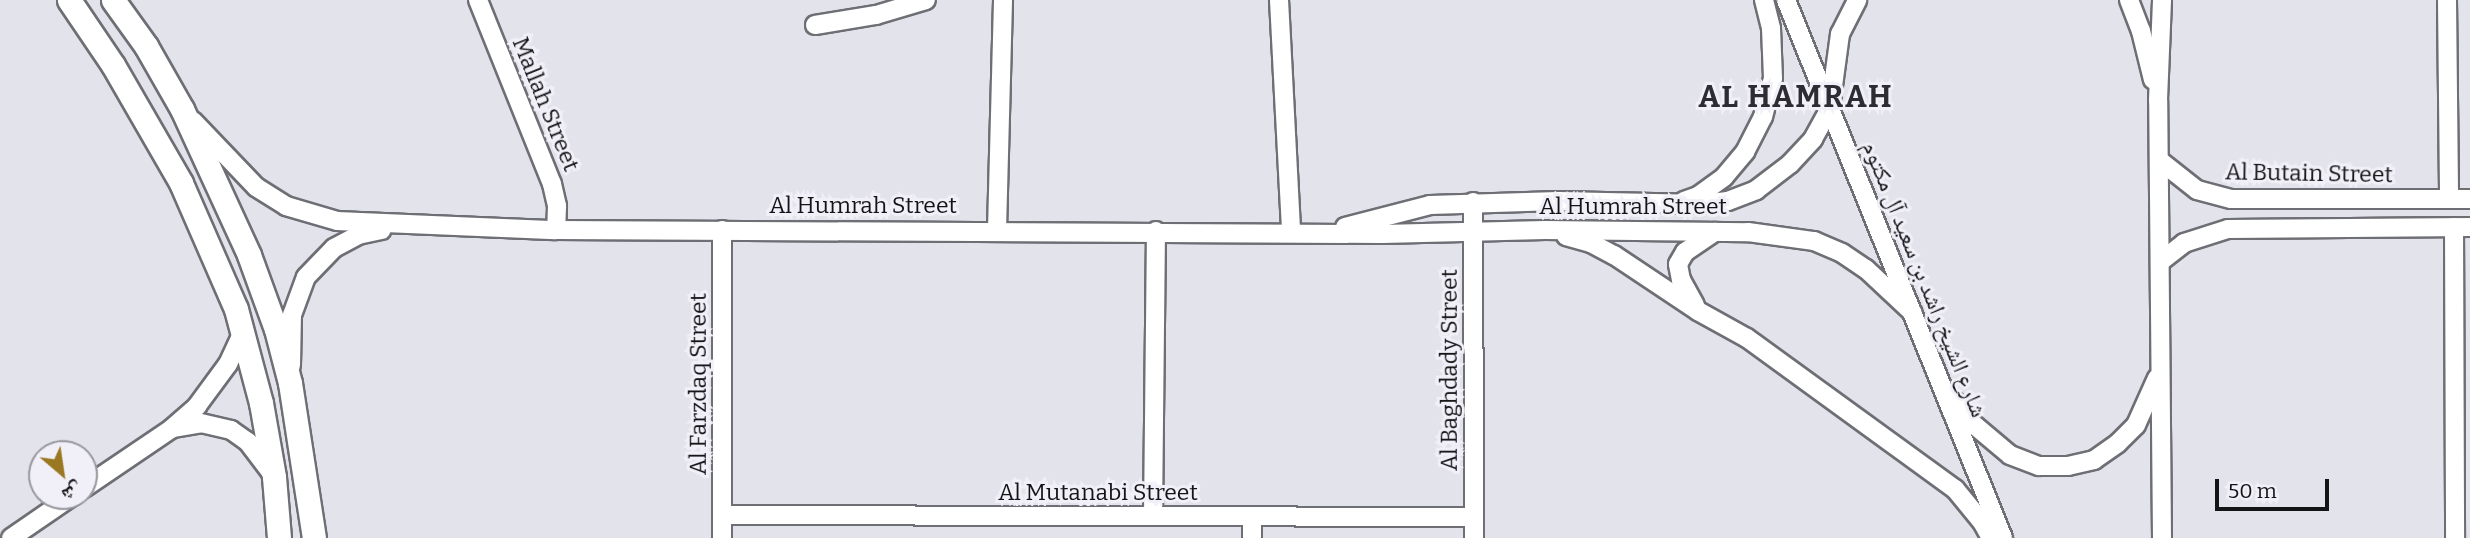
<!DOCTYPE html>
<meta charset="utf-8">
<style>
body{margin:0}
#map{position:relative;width:2470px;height:538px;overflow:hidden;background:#e3e3eb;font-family:Bitter,"Noto Naskh Arabic",serif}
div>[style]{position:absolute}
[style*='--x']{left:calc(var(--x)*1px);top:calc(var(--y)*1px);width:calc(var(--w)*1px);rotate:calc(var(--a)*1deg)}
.roads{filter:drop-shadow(2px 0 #6e6e75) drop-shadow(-2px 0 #6e6e75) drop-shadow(0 2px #6e6e75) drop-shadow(0 -2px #6e6e75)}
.minor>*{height:18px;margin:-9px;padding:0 9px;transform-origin:9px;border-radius:9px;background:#fff}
.major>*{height:23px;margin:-11.5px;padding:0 11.5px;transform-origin:11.5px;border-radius:11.5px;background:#fff}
span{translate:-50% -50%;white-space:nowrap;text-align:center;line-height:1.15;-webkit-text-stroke:6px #f1f0f8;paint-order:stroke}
.street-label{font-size:23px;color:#141417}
.district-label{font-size:30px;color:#2c2c32;font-weight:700;letter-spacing:2px}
.north{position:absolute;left:28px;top:440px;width:70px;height:70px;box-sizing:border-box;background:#f1f0f8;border:2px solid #99989e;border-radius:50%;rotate:151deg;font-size:19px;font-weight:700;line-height:28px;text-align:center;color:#141417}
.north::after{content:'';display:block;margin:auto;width:24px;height:32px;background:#9a7721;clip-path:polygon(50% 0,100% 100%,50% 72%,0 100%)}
.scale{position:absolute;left:2215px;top:479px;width:114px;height:32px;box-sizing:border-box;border:4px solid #141417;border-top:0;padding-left:9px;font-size:21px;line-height:24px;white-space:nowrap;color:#141417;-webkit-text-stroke:5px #f1f0f8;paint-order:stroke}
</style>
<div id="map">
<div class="roads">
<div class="minor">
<div style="--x:478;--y:0;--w:198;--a:68.1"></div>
<div style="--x:552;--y:184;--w:23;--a:77"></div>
<div style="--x:557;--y:206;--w:24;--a:92"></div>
<div style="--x:1279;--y:0;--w:231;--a:87"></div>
<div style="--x:1786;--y:0;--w:580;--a:68.03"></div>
<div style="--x:2129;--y:0;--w:33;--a:69"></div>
<div style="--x:2141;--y:31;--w:50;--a:76.2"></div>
<div style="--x:2447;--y:0;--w:199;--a:89.4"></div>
<div style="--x:815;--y:25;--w:62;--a:-9.3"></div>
<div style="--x:876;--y:15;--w:52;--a:-16.7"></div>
<div style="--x:193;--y:121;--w:91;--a:46.3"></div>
<div style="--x:256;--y:187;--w:36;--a:32"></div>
<div style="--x:286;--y:206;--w:53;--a:16.4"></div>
<div style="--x:337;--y:221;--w:219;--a:2.4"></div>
<div style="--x:556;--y:230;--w:826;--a:0.28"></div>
<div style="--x:1382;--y:234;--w:163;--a:-1.4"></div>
<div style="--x:1545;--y:230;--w:203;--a:0.6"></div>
<div style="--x:1748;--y:232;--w:67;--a:7.8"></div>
<div style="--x:1814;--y:241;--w:30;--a:23"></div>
<div style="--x:1842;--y:253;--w:29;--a:34"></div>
<div style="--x:1866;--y:269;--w:64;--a:43.1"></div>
<div style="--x:2159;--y:160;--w:48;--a:38.3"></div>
<div style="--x:2197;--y:190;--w:35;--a:15"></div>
<div style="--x:2231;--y:199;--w:239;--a:0"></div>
<div style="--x:1684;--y:201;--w:15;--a:-20"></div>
<div style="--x:1698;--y:196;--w:32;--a:-36"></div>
<div style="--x:1724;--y:177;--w:33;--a:-50"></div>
<div style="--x:1745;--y:152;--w:39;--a:-63"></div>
<div style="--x:1763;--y:117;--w:40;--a:-75.6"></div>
<div style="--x:1773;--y:78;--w:50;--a:-92.3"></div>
<div style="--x:1771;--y:28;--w:29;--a:-104"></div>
<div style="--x:1473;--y:202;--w:336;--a:89.8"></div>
<div style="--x:1345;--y:227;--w:88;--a:-14.5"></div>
<div style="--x:1430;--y:205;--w:128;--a:-1.8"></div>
<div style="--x:1558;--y:201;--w:144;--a:1.2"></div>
<div style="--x:1702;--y:204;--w:26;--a:-7"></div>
<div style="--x:1728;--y:201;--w:30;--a:-21"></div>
<div style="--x:1756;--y:190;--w:43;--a:-37.4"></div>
<div style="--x:1790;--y:164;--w:34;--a:-47"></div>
<div style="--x:1813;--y:139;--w:35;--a:-61"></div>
<div style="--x:1830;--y:108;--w:75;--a:-82.3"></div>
<div style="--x:1840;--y:34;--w:38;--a:-63"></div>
<div style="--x:2454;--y:227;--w:311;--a:89.8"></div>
<div style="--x:722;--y:230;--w:308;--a:90"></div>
<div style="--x:997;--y:230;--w:230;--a:-88.5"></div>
<div style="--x:1566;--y:236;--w:26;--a:16"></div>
<div style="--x:1591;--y:243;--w:26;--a:28"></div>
<div style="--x:1614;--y:255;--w:101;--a:33.7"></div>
<div style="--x:1698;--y:311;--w:56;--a:28.9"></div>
<div style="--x:1747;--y:338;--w:257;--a:36"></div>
<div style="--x:1955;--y:489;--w:43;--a:50.7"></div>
<div style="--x:1982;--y:522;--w:18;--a:61"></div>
<div style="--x:2160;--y:262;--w:31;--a:-38"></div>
<div style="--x:2184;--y:243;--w:46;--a:-17.7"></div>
<div style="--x:2228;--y:229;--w:242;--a:-0.5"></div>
<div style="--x:1695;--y:305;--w:29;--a:-119"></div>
<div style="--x:1681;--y:280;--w:16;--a:-101"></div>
<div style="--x:1678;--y:264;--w:14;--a:-60"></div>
<div style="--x:1685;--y:252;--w:36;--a:-34"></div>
<div style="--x:291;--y:365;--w:50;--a:-88.9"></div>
<div style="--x:292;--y:315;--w:40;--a:-69.8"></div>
<div style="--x:306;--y:277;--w:40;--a:-46"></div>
<div style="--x:334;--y:248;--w:27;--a:-28"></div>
<div style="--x:358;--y:235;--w:24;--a:-12"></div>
<div style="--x:1954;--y:400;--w:22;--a:56"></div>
<div style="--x:1966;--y:418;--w:57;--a:40.1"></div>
<div style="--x:2010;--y:455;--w:31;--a:21"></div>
<div style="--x:2039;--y:466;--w:29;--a:0"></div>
<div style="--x:2068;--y:466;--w:27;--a:-13"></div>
<div style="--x:2094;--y:460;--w:29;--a:-35"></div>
<div style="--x:2118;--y:443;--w:25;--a:-45"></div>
<div style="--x:2136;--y:425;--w:51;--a:-65.9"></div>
<div style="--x:174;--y:428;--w:27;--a:-10"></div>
<div style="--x:201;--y:423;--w:31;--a:13"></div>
<div style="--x:231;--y:430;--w:21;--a:35"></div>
<div style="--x:248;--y:442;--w:40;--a:53"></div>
<div style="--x:84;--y:488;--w:105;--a:-34.1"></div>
<div style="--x:171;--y:429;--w:35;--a:-41"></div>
<div style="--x:197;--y:406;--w:52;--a:-53.6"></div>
<div style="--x:228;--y:364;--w:35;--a:-65"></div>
<div style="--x:722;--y:515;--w:752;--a:0.15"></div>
<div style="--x:1153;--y:516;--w:285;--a:-89.4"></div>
<div style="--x:11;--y:538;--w:74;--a:-34.5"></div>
<div style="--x:1252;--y:538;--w:22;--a:-90"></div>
<div style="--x:2162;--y:538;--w:438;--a:-90.5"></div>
<div style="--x:2158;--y:100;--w:100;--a:-87.7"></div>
</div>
<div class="major">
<div style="--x:69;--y:0;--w:78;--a:55.9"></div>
<div style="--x:113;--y:65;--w:136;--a:60"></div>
<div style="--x:181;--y:183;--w:137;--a:66.4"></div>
<div style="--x:236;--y:309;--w:97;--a:75.1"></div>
<div style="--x:261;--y:403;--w:75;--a:80"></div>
<div style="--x:274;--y:477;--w:61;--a:85.3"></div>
<div style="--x:113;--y:0;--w:57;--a:54.3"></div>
<div style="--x:146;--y:46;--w:73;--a:60.3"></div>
<div style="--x:182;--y:109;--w:161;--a:65.3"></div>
<div style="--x:249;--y:255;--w:79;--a:70"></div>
<div style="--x:276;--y:329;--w:56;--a:75.5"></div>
<div style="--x:290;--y:383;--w:157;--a:81.2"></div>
</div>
</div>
<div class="street-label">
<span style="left:546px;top:104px;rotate:68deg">Mallah Street</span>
<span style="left:2309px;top:173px;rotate:1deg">Al Butain Street</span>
<span style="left:863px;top:205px">Al Humrah Street</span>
<span style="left:1633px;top:206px">Al Humrah Street</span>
<span style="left:1925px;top:279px;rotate:68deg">شارع الشيخ راشد بن سعيد آل مكتوم</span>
<span style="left:1449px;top:370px;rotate:-90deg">Al Baghdady Street</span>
<span style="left:698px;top:384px;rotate:-90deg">Al Farzdaq Street</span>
<span style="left:1098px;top:492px">Al Mutanabi Street</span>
</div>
<div class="district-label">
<span style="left:1796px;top:97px">AL HAMRAH</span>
</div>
<div class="north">ش</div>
<div class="scale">50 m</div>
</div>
